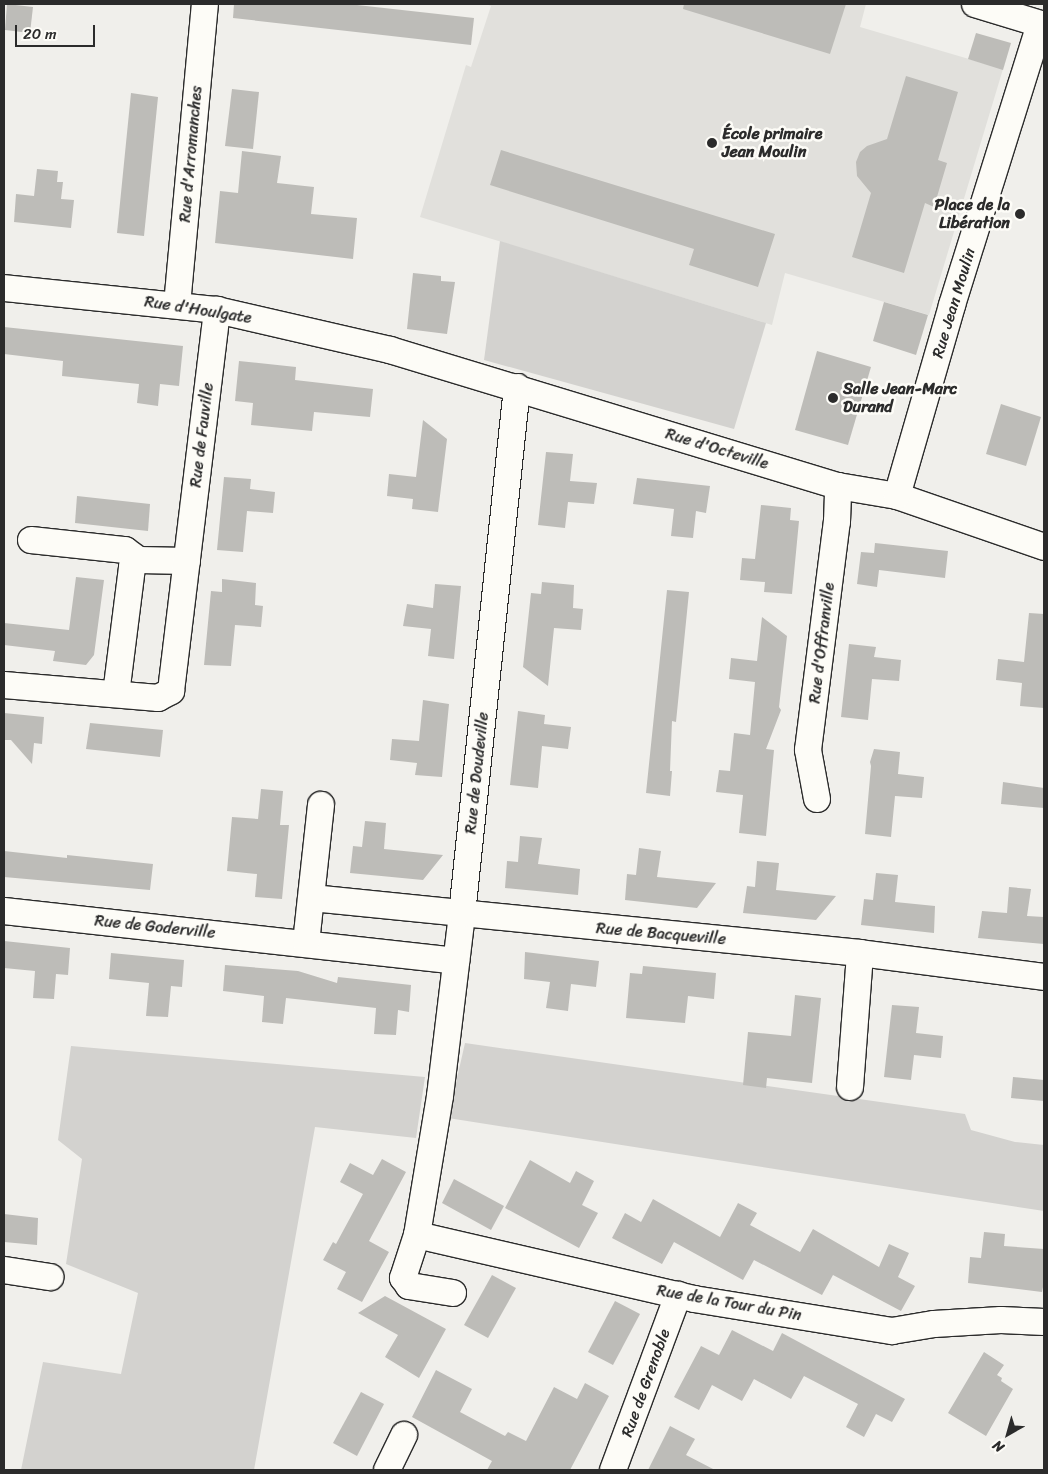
<!DOCTYPE html>
<meta charset="utf-8">
<style>
body{margin:0}
#map{position:relative;width:1048px;height:1474px;overflow:hidden;background:#f0efeb;font-family:Sriracha,sans-serif}
div>[style]{position:absolute}
[style*='--x']{left:calc(var(--x)*1px);top:calc(var(--y)*1px);width:calc(var(--w)*1px);rotate:calc(var(--a)*1deg)}
.built>*{inset:0;background:#e1e0dc}
.green>*{inset:0;background:#d3d2cf}
.building>*{inset:0;background:#bdbcb8}
.roads{filter:drop-shadow(1px 0 #2b2b2b) drop-shadow(-1px 0 #2b2b2b) drop-shadow(0 1px #2b2b2b) drop-shadow(0 -1px #2b2b2b)}
.street>*{height:26px;margin:-13px;padding:0 13px;transform-origin:13px;border-radius:13px;background:#fdfcf7}
.dots>*{width:14px;height:14px;translate:-50% -50%;box-sizing:border-box;border:2px solid #fdfcf7;border-radius:50%}
span{translate:-50% -50%;white-space:nowrap;text-align:center;line-height:1.15;-webkit-text-stroke:5px #fdfcf7;paint-order:stroke}
.poi-label{font-size:16px;color:#2b2b2b;font-weight:700}
.left{translate:0 -50%;text-align:left}
.right{translate:-100% -50%;text-align:right}
.street-label{font-size:16px;color:#2b2b2b}
.frame{position:absolute;inset:0;border:5px solid #2b2b2b;pointer-events:none}
.north{position:absolute;left:983px;top:1409px;width:50px;height:50px;-webkit-text-stroke:4px #fdfcf7;paint-order:stroke;rotate:218deg;font-size:14px;font-weight:700;line-height:20px;text-align:center;color:#2b2b2b}
.north::after{content:'';display:block;margin:auto;width:18px;height:22px;background:#2b2b2b;clip-path:polygon(50% 0,100% 100%,50% 72%,0 100%)}
.scale{position:absolute;left:15px;top:25px;width:80px;height:22px;box-sizing:border-box;border:2px solid #2b2b2b;border-top:0;padding-left:6px;font-size:15px;line-height:18px;white-space:nowrap;color:#2b2b2b;-webkit-text-stroke:4px #fdfcf7;paint-order:stroke}
</style>
<div id="map">
<div class="built">
<div style="clip-path:polygon(486px 4px,866px 4px,860px 27px,1003px 69px,929px 315px,785px 273px,772px 325px,420px 217px,466px 65px,471px 67px,491px 6px)"></div>
</div>
<div class="green">
<div style="clip-path:polygon(500px 241px,766px 323px,734px 429px,484px 360px)"></div>
<div style="clip-path:polygon(465px 1043px,965px 1114px,971px 1130px,1015px 1142px,1044px 1145px,1044px 1211px,448px 1118px)"></div>
<div style="clip-path:polygon(71px 1046px,425px 1077px,416px 1138px,315px 1127px,254px 1470px,21px 1470px,43px 1362px,121px 1374px,138px 1293px,66px 1264px,82px 1159px,58px 1140px)"></div>
</div>
<div class="building">
<div style="clip-path:polygon(7px 4px,33px 7px,30px 33px,5px 30px)"></div>
<div style="clip-path:polygon(234px 4px,348px 4px,474px 18px,471px 45px,233px 18px)"></div>
<div style="clip-path:polygon(684px 4px,846px 4px,830px 54px,683px 9px)"></div>
<div style="clip-path:polygon(976px 33px,1011px 43px,1003px 70px,968px 59px)"></div>
<div style="clip-path:polygon(906px 76px,958px 92px,938px 160px,947px 163px,934px 207px,925px 203px,904px 273px,852px 257px,871px 193px,857px 176px,856px 162px,860px 152px,867px 146px,887px 139px)"></div>
<div style="clip-path:polygon(232px 89px,259px 92px,253px 149px,225px 146px)"></div>
<div style="clip-path:polygon(131px 93px,158px 97px,144px 236px,117px 233px)"></div>
<div style="clip-path:polygon(501px 150px,775px 234px,758px 287px,689px 265px,694px 249px,490px 185px)"></div>
<div style="clip-path:polygon(242px 151px,281px 156px,277px 183px,314px 187px,311px 214px,357px 218px,353px 259px,215px 243px,220px 191px,238px 193px)"></div>
<div style="clip-path:polygon(37px 169px,58px 171px,57px 182px,63px 182px,61px 199px,74px 200px,71px 228px,14px 222px,16px 194px,34px 196px)"></div>
<div style="clip-path:polygon(413px 273px,441px 276px,441px 281px,455px 282px,447px 334px,407px 329px)"></div>
<div style="clip-path:polygon(884px 302px,928px 315px,916px 355px,873px 341px)"></div>
<div style="clip-path:polygon(4px 327px,183px 346px,179px 386px,160px 384px,158px 406px,137px 403px,139px 384px,62px 376px,63px 361px,4px 354px)"></div>
<div style="clip-path:polygon(817px 351px,871px 367px,848px 445px,795px 430px)"></div>
<div style="clip-path:polygon(239px 361px,296px 367px,295px 380px,373px 389px,370px 417px,314px 412px,312px 431px,251px 425px,253px 403px,235px 401px)"></div>
<div style="clip-path:polygon(1001px 404px,1041px 417px,1026px 466px,986px 454px)"></div>
<div style="clip-path:polygon(423px 420px,447px 439px,438px 512px,412px 509px,413px 499px,387px 496px,389px 474px,416px 477px)"></div>
<div style="clip-path:polygon(546px 452px,573px 454px,570px 481px,597px 483px,594px 504px,568px 502px,565px 528px,538px 525px)"></div>
<div style="clip-path:polygon(224px 477px,251px 479px,250px 489px,275px 492px,273px 513px,247px 511px,243px 552px,217px 550px)"></div>
<div style="clip-path:polygon(637px 478px,710px 486px,706px 513px,696px 511px,693px 538px,671px 536px,674px 509px,633px 504px)"></div>
<div style="clip-path:polygon(77px 496px,150px 504px,148px 531px,75px 523px)"></div>
<div style="clip-path:polygon(761px 505px,791px 508px,790px 520px,799px 521px,792px 594px,764px 592px,765px 582px,740px 580px,742px 558px,755px 559px)"></div>
<div style="clip-path:polygon(875px 543px,948px 551px,945px 578px,879px 570px,877px 587px,857px 584px,861px 552px,874px 553px)"></div>
<div style="clip-path:polygon(76px 577px,104px 580px,94px 655px,86px 665px,53px 661px,55px 651px,4px 645px,4px 623px,69px 630px)"></div>
<div style="clip-path:polygon(222px 579px,256px 583px,255px 605px,263px 606px,261px 627px,235px 625px,231px 666px,204px 665px,211px 591px,222px 592px)"></div>
<div style="clip-path:polygon(542px 582px,574px 585px,573px 608px,583px 609px,581px 630px,554px 628px,548px 686px,523px 667px,531px 593px,541px 594px)"></div>
<div style="clip-path:polygon(435px 584px,461px 586px,454px 659px,428px 656px,431px 629px,403px 626px,407px 604px,433px 608px)"></div>
<div style="clip-path:polygon(667px 590px,689px 592px,676px 722px,672px 721px,670px 771px,672px 771px,670px 796px,646px 793px)"></div>
<div style="clip-path:polygon(1029px 613px,1044px 614px,1044px 708px,1020px 706px,1022px 683px,996px 680px,998px 659px,1024px 662px)"></div>
<div style="clip-path:polygon(762px 617px,787px 636px,779px 707px,781px 710px,766px 749px,774px 750px,766px 836px,739px 833px,743px 795px,716px 792px,719px 770px,730px 771px,734px 733px,750px 735px,755px 682px,729px 679px,731px 658px,757px 661px)"></div>
<div style="clip-path:polygon(849px 644px,876px 647px,874px 657px,901px 660px,899px 681px,872px 679px,868px 720px,841px 717px)"></div>
<div style="clip-path:polygon(423px 700px,449px 704px,442px 777px,415px 775px,417px 763px,390px 760px,392px 739px,419px 741px)"></div>
<div style="clip-path:polygon(518px 711px,545px 715px,544px 724px,571px 727px,568px 749px,542px 746px,538px 788px,510px 785px)"></div>
<div style="clip-path:polygon(4px 713px,44px 717px,42px 744px,34px 743px,32px 764px,11px 740px,4px 740px)"></div>
<div style="clip-path:polygon(90px 723px,163px 730px,160px 757px,86px 749px)"></div>
<div style="clip-path:polygon(874px 749px,900px 752px,898px 774px,924px 777px,922px 798px,895px 796px,891px 837px,865px 834px,871px 766px,870px 762px)"></div>
<div style="clip-path:polygon(1003px 782px,1044px 788px,1044px 808px,1001px 804px)"></div>
<div style="clip-path:polygon(261px 789px,283px 791px,280px 825px,289px 825px,282px 899px,255px 897px,257px 874px,227px 871px,232px 817px,258px 819px)"></div>
<div style="clip-path:polygon(365px 821px,386px 823px,384px 849px,443px 855px,423px 880px,350px 873px,353px 846px,362px 847px)"></div>
<div style="clip-path:polygon(520px 836px,542px 838px,538px 864px,580px 869px,578px 895px,505px 888px,507px 861px,518px 862px)"></div>
<div style="clip-path:polygon(639px 848px,661px 851px,657px 877px,716px 883px,697px 908px,625px 900px,627px 874px,636px 875px)"></div>
<div style="clip-path:polygon(4px 851px,67px 858px,67px 855px,153px 864px,150px 890px,4px 877px)"></div>
<div style="clip-path:polygon(757px 861px,779px 863px,776px 890px,836px 896px,816px 920px,743px 913px,747px 886px,755px 887px)"></div>
<div style="clip-path:polygon(876px 873px,898px 875px,895px 902px,935px 906px,934px 933px,861px 925px,864px 899px,873px 900px)"></div>
<div style="clip-path:polygon(1009px 887px,1031px 889px,1027px 916px,1044px 917px,1044px 944px,978px 938px,982px 911px,1007px 913px)"></div>
<div style="clip-path:polygon(4px 941px,70px 948px,68px 975px,56px 974px,54px 999px,33px 998px,35px 971px,4px 968px)"></div>
<div style="clip-path:polygon(525px 952px,599px 961px,596px 987px,571px 984px,568px 1011px,546px 1008px,550px 982px,524px 979px)"></div>
<div style="clip-path:polygon(111px 953px,184px 960px,182px 987px,171px 986px,168px 1017px,146px 1016px,149px 983px,109px 979px)"></div>
<div style="clip-path:polygon(225px 965px,298px 971px,337px 983px,338px 977px,411px 985px,409px 1012px,398px 1010px,396px 1035px,374px 1034px,376px 1008px,286px 998px,283px 1024px,262px 1022px,264px 996px,223px 991px)"></div>
<div style="clip-path:polygon(643px 966px,716px 973px,714px 999px,688px 996px,685px 1023px,626px 1018px,630px 973px,642px 974px)"></div>
<div style="clip-path:polygon(795px 995px,821px 998px,812px 1083px,767px 1078px,766px 1088px,743px 1085px,748px 1032px,791px 1036px)"></div>
<div style="clip-path:polygon(892px 1005px,919px 1007px,916px 1033px,943px 1036px,941px 1058px,914px 1055px,911px 1080px,884px 1077px)"></div>
<div style="clip-path:polygon(1013px 1077px,1044px 1080px,1044px 1101px,1011px 1098px)"></div>
<div style="clip-path:polygon(382px 1159px,406px 1172px,369px 1241px,389px 1252px,362px 1302px,337px 1289px,346px 1272px,323px 1260px,333px 1242px,336px 1244px,363px 1194px,340px 1182px,350px 1163px,373px 1175px)"></div>
<div style="clip-path:polygon(530px 1160px,570px 1183px,576px 1171px,594px 1181px,582px 1205px,598px 1213px,579px 1248px,505px 1208px)"></div>
<div style="clip-path:polygon(454px 1179px,504px 1206px,491px 1230px,442px 1203px)"></div>
<div style="clip-path:polygon(653px 1199px,720px 1237px,738px 1203px,757px 1213px,750px 1225px,800px 1252px,813px 1229px,879px 1267px,889px 1244px,909px 1253px,898px 1277px,915px 1286px,901px 1311px,833px 1275px,822px 1295px,754px 1260px,743px 1280px,674px 1242px,662px 1264px,612px 1238px,625px 1213px,641px 1222px)"></div>
<div style="clip-path:polygon(4px 1214px,38px 1218px,37px 1245px,4px 1242px)"></div>
<div style="clip-path:polygon(984px 1232px,1005px 1234px,1004px 1246px,1044px 1249px,1044px 1282px,1042px 1292px,968px 1283px,970px 1257px,981px 1258px)"></div>
<div style="clip-path:polygon(492px 1275px,516px 1288px,488px 1338px,464px 1325px)"></div>
<div style="clip-path:polygon(385px 1296px,446px 1329px,419px 1378px,385px 1357px,398px 1335px,358px 1313px)"></div>
<div style="clip-path:polygon(615px 1301px,640px 1314px,613px 1365px,588px 1352px)"></div>
<div style="clip-path:polygon(732px 1330px,773px 1351px,782px 1333px,905px 1399px,892px 1422px,876px 1414px,864px 1437px,846px 1427px,858px 1404px,804px 1376px,791px 1399px,754px 1379px,742px 1401px,712px 1385px,699px 1410px,674px 1397px,701px 1346px,719px 1355px)"></div>
<div style="clip-path:polygon(984px 1352px,1004px 1365px,997px 1375px,1002px 1378px,1001px 1381px,1013px 1389px,986px 1436px,948px 1413px)"></div>
<div style="clip-path:polygon(436px 1370px,472px 1389px,460px 1412px,505px 1436px,508px 1432px,526px 1441px,554px 1387px,577px 1399px,585px 1383px,609px 1396px,570px 1470px,487px 1470px,492px 1461px,412px 1417px)"></div>
<div style="clip-path:polygon(361px 1392px,384px 1404px,357px 1456px,333px 1443px)"></div>
<div style="clip-path:polygon(670px 1426px,695px 1439px,686px 1455px,715px 1470px,648px 1470px)"></div>
</div>
<div class="roads">
<div class="street">
<div style="--x:975;--y:4;--w:72;--a:16.9"></div>
<div style="--x:4;--y:288;--w:214;--a:5.9"></div>
<div style="--x:217;--y:310;--w:178;--a:13"></div>
<div style="--x:390;--y:350;--w:468;--a:16.9"></div>
<div style="--x:838;--y:486;--w:60;--a:9.6"></div>
<div style="--x:897;--y:496;--w:156;--a:19.1"></div>
<div style="--x:177;--y:305;--w:302;--a:-84.7"></div>
<div style="--x:897;--y:496;--w:199;--a:-73.9"></div>
<div style="--x:952;--y:305;--w:294;--a:-72.6"></div>
<div style="--x:31;--y:540;--w:95;--a:6.1"></div>
<div style="--x:125;--y:550;--w:17;--a:36"></div>
<div style="--x:139;--y:560;--w:48;--a:1.2"></div>
<div style="--x:4;--y:685;--w:155;--a:4.8"></div>
<div style="--x:158;--y:698;--w:15;--a:-28"></div>
<div style="--x:171;--y:691;--w:384;--a:-83.1"></div>
<div style="--x:116;--y:694;--w:128;--a:-82.8"></div>
<div style="--x:132;--y:567;--w:10;--a:-45"></div>
<div style="--x:817;--y:799;--w:50;--a:-100.4"></div>
<div style="--x:808;--y:750;--w:230;--a:-82.8"></div>
<div style="--x:837;--y:522;--w:36;--a:-88"></div>
<div style="--x:312;--y:898;--w:551;--a:5.73"></div>
<div style="--x:860;--y:953;--w:186;--a:7.4"></div>
<div style="--x:4;--y:911;--w:455;--a:6.3"></div>
<div style="--x:306;--y:943;--w:139;--a:-83.8"></div>
<div style="--x:850;--y:1087;--w:134;--a:-85.7"></div>
<div style="--x:417;--y:1235;--w:284;--a:13"></div>
<div style="--x:694;--y:1299;--w:201;--a:9.2"></div>
<div style="--x:892;--y:1331;--w:43;--a:-9.5"></div>
<div style="--x:934;--y:1324;--w:67;--a:-3.4"></div>
<div style="--x:1001;--y:1320;--w:43;--a:2.7"></div>
<div style="--x:4;--y:1270;--w:47;--a:8.7"></div>
<div style="--x:453;--y:1293;--w:45;--a:-171"></div>
<div style="--x:409;--y:1286;--w:10;--a:-127"></div>
<div style="--x:403;--y:1278;--w:45;--a:-72"></div>
<div style="--x:417;--y:1235;--w:141;--a:-80.6"></div>
<div style="--x:440;--y:1096;--w:183;--a:-83.1"></div>
<div style="--x:462;--y:914;--w:530;--a:-84.04"></div>
<div style="--x:387;--y:1470;--w:39;--a:-64"></div>
<div style="--x:613;--y:1470;--w:187;--a:-69.6"></div>
</div>
</div>
<div class="dots">
<div style="left:712px;top:143px;background:#2b2b2b"></div>
<div style="left:1020px;top:214px;background:#2b2b2b"></div>
<div style="left:833px;top:398px;background:#2b2b2b"></div>
</div>
<div class="poi-label">
<span class="left" style="left:722px;top:143px">École primaire<br>Jean Moulin</span>
<span class="right" style="left:1010px;top:214px">Place de la<br>Libération</span>
<span class="left" style="left:843px;top:398px">Salle Jean-Marc<br>Durand</span>
</div>
<div class="street-label">
<span style="left:191px;top:154px;rotate:-85deg">Rue d'Arromanches</span>
<span style="left:954px;top:303px;rotate:-73deg">Rue Jean Moulin</span>
<span style="left:198px;top:310px;rotate:9deg">Rue d'Houlgate</span>
<span style="left:202px;top:435px;rotate:-83deg">Rue de Fauville</span>
<span style="left:717px;top:449px;rotate:17deg">Rue d'Octeville</span>
<span style="left:822px;top:643px;rotate:-83deg">Rue d'Offranville</span>
<span style="left:477px;top:773px;rotate:-84deg">Rue de Doudeville</span>
<span style="left:155px;top:927px;rotate:6deg">Rue de Goderville</span>
<span style="left:661px;top:934px;rotate:5deg">Rue de Bacqueville</span>
<span style="left:729px;top:1303px;rotate:10deg">Rue de la Tour du Pin</span>
<span style="left:646px;top:1383px;rotate:-70deg">Rue de Grenoble</span>
</div>
<div class="frame"></div>
<div class="north">N</div>
<div class="scale">20 m</div>
</div>
